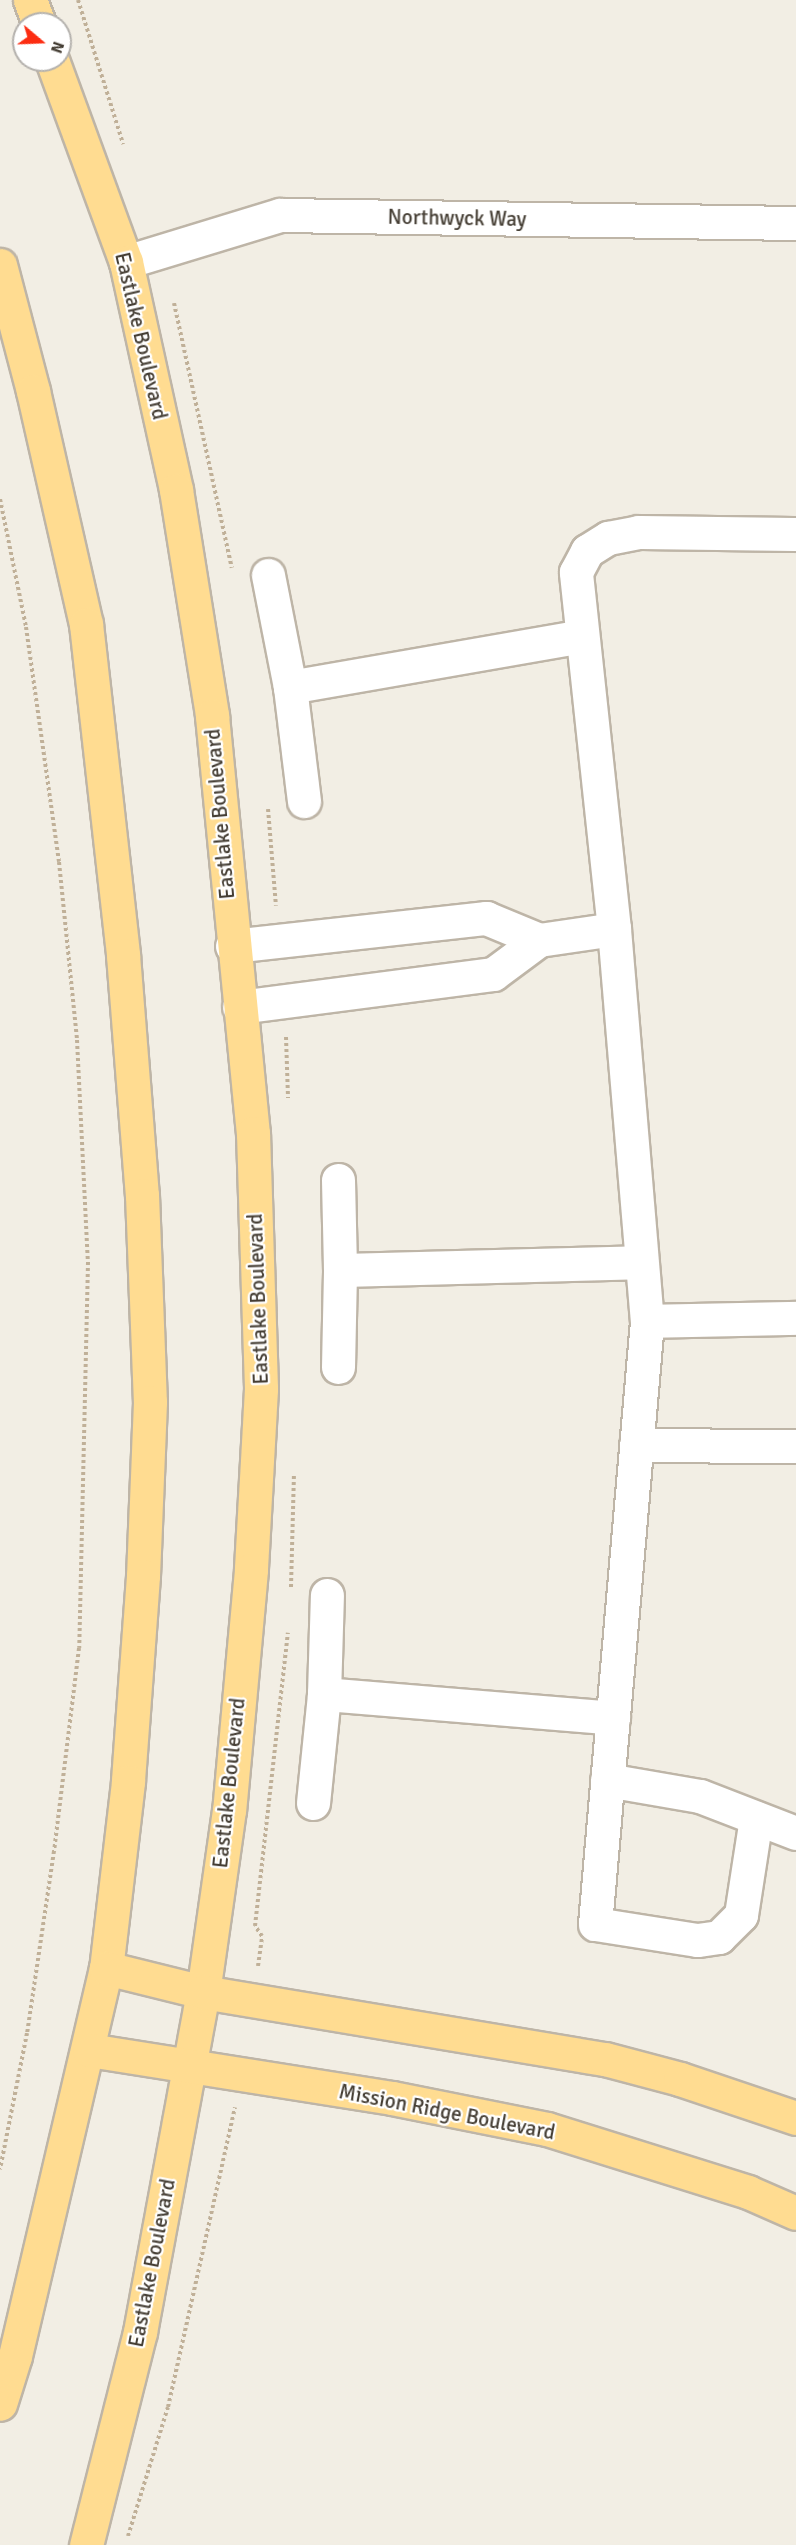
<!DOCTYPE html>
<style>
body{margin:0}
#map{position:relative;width:796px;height:2545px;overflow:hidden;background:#f2eee4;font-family:Signika,sans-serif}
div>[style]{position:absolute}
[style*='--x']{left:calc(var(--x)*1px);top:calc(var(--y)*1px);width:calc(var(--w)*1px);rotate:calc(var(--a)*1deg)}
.path>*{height:4px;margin-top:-2px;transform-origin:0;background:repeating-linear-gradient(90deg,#c0b098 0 3px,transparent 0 6px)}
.roads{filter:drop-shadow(2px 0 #beb5a7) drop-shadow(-2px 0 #beb5a7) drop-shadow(0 2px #beb5a7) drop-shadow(0 -2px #beb5a7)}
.minor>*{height:33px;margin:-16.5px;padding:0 16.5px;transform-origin:16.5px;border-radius:16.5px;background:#fff}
.major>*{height:33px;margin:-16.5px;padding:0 16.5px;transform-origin:16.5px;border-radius:16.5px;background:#ffdc91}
span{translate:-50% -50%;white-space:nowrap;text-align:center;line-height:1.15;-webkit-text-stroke:4.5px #fff;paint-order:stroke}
.street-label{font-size:21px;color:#453e34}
.north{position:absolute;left:12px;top:12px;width:60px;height:60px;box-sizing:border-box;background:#fff;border:2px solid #b5b2ae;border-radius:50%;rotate:109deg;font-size:16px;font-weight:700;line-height:24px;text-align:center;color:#453e34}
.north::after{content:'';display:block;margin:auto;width:21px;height:27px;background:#fc2d12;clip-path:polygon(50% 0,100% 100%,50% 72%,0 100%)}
</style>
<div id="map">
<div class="path">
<div style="--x:78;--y:0;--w:151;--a:72.6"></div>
<div style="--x:174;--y:303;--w:271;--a:77.7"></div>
<div style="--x:0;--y:499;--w:131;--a:78.5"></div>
<div style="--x:26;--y:627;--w:237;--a:82"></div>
<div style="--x:59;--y:862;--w:179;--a:84.2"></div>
<div style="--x:77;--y:1040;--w:222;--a:87.2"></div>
<div style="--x:88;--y:1262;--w:386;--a:91.3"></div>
<div style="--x:79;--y:1648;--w:205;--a:97"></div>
<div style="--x:54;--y:1851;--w:184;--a:98.4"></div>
<div style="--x:27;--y:2033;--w:139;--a:101.2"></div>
<div style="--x:268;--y:809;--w:97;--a:85.3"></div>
<div style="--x:286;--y:1037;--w:61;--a:88.1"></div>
<div style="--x:291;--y:1587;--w:113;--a:-88.5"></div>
<div style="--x:258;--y:1966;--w:30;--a:-82"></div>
<div style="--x:262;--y:1936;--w:12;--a:-125"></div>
<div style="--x:255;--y:1926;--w:295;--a:-83.6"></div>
<div style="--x:128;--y:2536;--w:135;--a:-72.8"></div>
<div style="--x:168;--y:2407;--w:307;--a:-77.4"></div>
</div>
<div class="roads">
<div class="minor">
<div style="--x:126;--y:262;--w:161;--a:-17"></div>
<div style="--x:280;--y:215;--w:516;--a:0.89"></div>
<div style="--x:268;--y:575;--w:114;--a:78.9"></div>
<div style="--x:290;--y:687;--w:295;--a:-9.9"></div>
<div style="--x:290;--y:687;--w:115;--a:83"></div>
<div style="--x:614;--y:929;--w:393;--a:85.2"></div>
<div style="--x:539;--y:940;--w:76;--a:-8.3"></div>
<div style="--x:614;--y:929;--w:359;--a:-96.1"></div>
<div style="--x:576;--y:572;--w:24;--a:-62"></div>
<div style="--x:587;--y:551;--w:25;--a:-32"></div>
<div style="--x:608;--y:538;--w:31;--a:-11"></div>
<div style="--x:638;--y:532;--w:158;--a:0.7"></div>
<div style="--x:232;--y:946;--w:256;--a:-6.3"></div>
<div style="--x:486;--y:918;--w:57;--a:22.5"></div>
<div style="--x:539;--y:940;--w:57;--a:143.5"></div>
<div style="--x:493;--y:974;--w:256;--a:172.6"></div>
<div style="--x:338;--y:1180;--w:90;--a:88.7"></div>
<div style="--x:338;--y:1367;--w:97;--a:-88.8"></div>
<div style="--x:340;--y:1270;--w:301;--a:-1.5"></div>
<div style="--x:636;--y:1445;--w:160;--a:0.4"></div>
<div style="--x:324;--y:1694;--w:290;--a:4.7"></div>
<div style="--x:607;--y:1780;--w:94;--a:9.8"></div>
<div style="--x:700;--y:1796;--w:103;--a:21.1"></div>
<div style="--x:313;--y:1803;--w:110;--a:-84.2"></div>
<div style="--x:324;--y:1694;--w:99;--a:-88.3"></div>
<div style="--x:756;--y:1818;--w:98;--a:98.8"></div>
<div style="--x:741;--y:1915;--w:31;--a:135"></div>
<div style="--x:719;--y:1937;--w:22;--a:172"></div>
<div style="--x:697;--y:1940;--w:103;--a:-171.1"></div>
<div style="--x:595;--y:1924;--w:605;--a:-85.07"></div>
<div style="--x:647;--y:1321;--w:149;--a:-1.2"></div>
</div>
<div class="major">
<div style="--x:30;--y:0;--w:26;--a:69"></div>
<div style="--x:52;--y:60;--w:215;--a:69.9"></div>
<div style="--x:126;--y:262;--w:233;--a:77.6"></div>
<div style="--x:176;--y:490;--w:229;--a:80.9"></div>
<div style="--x:212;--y:716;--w:419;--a:84.4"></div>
<div style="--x:253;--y:1133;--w:256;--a:88.2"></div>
<div style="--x:261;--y:1389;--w:181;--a:93.2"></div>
<div style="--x:251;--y:1570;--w:241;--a:95.2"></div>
<div style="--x:229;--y:1810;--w:184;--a:98.1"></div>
<div style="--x:203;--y:1992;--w:346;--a:100.5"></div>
<div style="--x:140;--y:2332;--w:220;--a:104.2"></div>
<div style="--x:0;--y:265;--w:130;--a:75.3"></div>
<div style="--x:33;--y:391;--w:239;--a:77.2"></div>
<div style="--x:86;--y:624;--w:333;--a:83.6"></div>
<div style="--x:123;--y:955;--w:241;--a:85.5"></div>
<div style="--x:142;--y:1195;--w:207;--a:87.8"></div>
<div style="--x:150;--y:1402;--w:174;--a:92.3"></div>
<div style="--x:143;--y:1576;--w:207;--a:94.2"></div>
<div style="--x:128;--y:1782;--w:187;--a:96.7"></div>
<div style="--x:106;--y:1968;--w:399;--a:103.2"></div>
<div style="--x:15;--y:2356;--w:50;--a:107.4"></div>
<div style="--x:106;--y:1968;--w:100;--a:13.9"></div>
<div style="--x:203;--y:1992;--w:408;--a:9.5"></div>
<div style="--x:605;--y:2059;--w:78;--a:14.9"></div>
<div style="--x:680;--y:2079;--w:122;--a:18.6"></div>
<div style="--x:89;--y:2050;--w:307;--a:9"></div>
<div style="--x:392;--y:2098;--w:158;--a:11.3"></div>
<div style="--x:547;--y:2129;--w:211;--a:17.4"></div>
<div style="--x:748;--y:2192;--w:52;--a:23.6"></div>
</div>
</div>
<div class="street-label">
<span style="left:457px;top:218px;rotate:1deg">Northwyck Way</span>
<span style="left:141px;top:336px;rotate:77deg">Eastlake Boulevard</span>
<span style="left:220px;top:814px;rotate:-95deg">Eastlake Boulevard</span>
<span style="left:258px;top:1299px;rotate:-92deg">Eastlake Boulevard</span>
<span style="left:229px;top:1783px;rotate:-84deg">Eastlake Boulevard</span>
<span style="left:447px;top:2112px;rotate:11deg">Mission Ridge Boulevard</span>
<span style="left:152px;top:2263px;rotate:-79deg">Eastlake Boulevard</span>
</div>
<div class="north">N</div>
</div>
